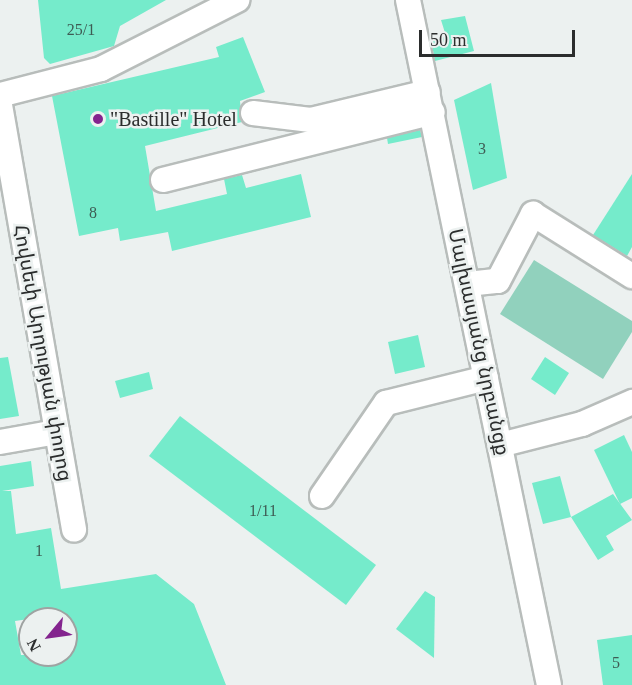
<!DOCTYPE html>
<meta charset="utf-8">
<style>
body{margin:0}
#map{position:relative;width:632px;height:685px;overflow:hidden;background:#ecf1f0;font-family:"Times New Roman","Noto Sans Armenian",serif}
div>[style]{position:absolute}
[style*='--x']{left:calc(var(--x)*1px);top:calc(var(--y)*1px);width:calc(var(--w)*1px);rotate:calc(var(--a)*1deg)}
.green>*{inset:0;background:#91d1bd}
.building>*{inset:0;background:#75ebcb}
.roads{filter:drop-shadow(2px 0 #b8bdbb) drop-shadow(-2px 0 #b8bdbb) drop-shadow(0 2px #b8bdbb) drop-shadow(0 -2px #b8bdbb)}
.minor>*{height:24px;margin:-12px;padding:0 12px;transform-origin:12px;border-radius:12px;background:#fff}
.dots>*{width:16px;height:16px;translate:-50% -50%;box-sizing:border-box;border:3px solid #ecf1f0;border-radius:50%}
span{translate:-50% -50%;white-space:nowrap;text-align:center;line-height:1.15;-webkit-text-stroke:5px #ecf1f0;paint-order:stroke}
.number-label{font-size:16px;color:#3e5c54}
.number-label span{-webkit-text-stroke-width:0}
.poi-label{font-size:20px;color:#2b2d2d}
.left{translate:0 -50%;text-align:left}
.street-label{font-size:20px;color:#2b2d2d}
.north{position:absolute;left:18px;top:607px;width:60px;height:60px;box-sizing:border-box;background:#ecf1f0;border:2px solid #9fa3a2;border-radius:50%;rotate:241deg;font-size:16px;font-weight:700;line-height:24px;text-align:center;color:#2b2d2d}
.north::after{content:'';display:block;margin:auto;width:21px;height:27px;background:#83248e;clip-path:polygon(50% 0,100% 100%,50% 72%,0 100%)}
.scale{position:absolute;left:419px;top:30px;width:156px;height:27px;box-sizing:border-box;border:3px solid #2b2d2d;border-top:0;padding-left:8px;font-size:18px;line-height:21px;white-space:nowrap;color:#2b2d2d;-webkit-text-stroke:4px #ecf1f0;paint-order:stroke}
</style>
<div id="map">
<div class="green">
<div style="clip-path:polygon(534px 260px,632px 321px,632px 332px,603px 379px,500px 314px)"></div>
</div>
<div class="building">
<div style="clip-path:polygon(38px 0,166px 0,120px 26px,114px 46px,50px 64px,44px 58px)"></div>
<div style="clip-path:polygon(465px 16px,474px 51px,435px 61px,431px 40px,446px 36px,441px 20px)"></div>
<div style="clip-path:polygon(243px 37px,265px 92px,240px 101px,242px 122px,145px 146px,156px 211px,227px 194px,224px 179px,242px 175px,246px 188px,301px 174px,311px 217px,172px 251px,168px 232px,120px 241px,118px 228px,79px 236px,52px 96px,219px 57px,216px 47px)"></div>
<div style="clip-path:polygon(491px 83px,507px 178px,473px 190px,454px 100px)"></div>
<div style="clip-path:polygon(420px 130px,422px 137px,388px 144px,387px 138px)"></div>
<div style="clip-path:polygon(632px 174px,632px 247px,627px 256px,593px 235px)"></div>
<div style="clip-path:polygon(418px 335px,425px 367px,395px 374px,388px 342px)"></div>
<div style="clip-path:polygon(8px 357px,19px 416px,0 419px,0 358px)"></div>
<div style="clip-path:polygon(545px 357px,569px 373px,555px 395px,531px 379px)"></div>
<div style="clip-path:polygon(149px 372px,153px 389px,120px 398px,115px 381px)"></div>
<div style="clip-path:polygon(180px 416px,376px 565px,346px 605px,149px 456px)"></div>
<div style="clip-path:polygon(624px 435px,632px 452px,632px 498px,620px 504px,594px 450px)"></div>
<div style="clip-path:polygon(evenodd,31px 461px,34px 486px,2px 491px,11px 491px,16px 534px,51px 528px,61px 589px,156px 574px,194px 604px,226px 685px,0 685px,0 466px,31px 461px,57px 615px,66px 619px,66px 655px,21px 655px,15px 621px,57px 615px)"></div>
<div style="clip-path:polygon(560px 476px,571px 517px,543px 524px,532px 483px)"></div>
<div style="clip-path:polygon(613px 494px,632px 520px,606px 536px,614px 550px,598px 560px,571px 517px)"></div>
<div style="clip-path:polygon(425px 591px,435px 597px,434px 658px,396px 629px)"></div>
<div style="clip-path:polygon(632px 635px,632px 685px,603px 685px,597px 640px)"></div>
</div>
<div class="roads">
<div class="minor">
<div style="--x:408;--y:0;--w:699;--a:78.37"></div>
<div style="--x:0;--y:95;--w:104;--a:-14.4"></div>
<div style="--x:101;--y:69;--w:153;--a:-26.9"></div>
<div style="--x:0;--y:105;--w:431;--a:80.1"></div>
<div style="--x:253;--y:113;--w:58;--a:6.9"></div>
<div style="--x:311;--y:120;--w:120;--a:-13.5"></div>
<div style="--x:163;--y:180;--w:278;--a:-14.1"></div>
<div style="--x:467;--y:284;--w:31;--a:-6"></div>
<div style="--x:498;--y:281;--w:76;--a:-62.4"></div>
<div style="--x:533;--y:214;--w:117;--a:32.1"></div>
<div style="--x:0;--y:442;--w:58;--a:-10"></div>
<div style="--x:500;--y:445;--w:85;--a:-14.4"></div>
<div style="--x:582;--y:424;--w:55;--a:-23.7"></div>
<div style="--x:322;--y:496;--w:113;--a:-55.5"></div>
<div style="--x:386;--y:403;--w:103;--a:-14"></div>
</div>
</div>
<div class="dots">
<div style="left:98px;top:119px;background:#83248e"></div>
</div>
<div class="number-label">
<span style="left:81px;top:30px">25/1</span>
<span style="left:482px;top:149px">3</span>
<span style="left:93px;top:213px">8</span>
<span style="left:263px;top:511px">1/11</span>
<span style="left:39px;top:551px">1</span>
<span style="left:616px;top:663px">5</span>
</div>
<div class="poi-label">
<span class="left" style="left:110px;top:119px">"Bastille" Hotel</span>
</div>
<div class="street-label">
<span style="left:479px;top:342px;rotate:78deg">Մալխասյանց նրբանցք</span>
<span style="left:43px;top:353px;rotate:80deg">Հովսեփ Արղության փողոց</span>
</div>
<div class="north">N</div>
<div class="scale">50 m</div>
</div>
